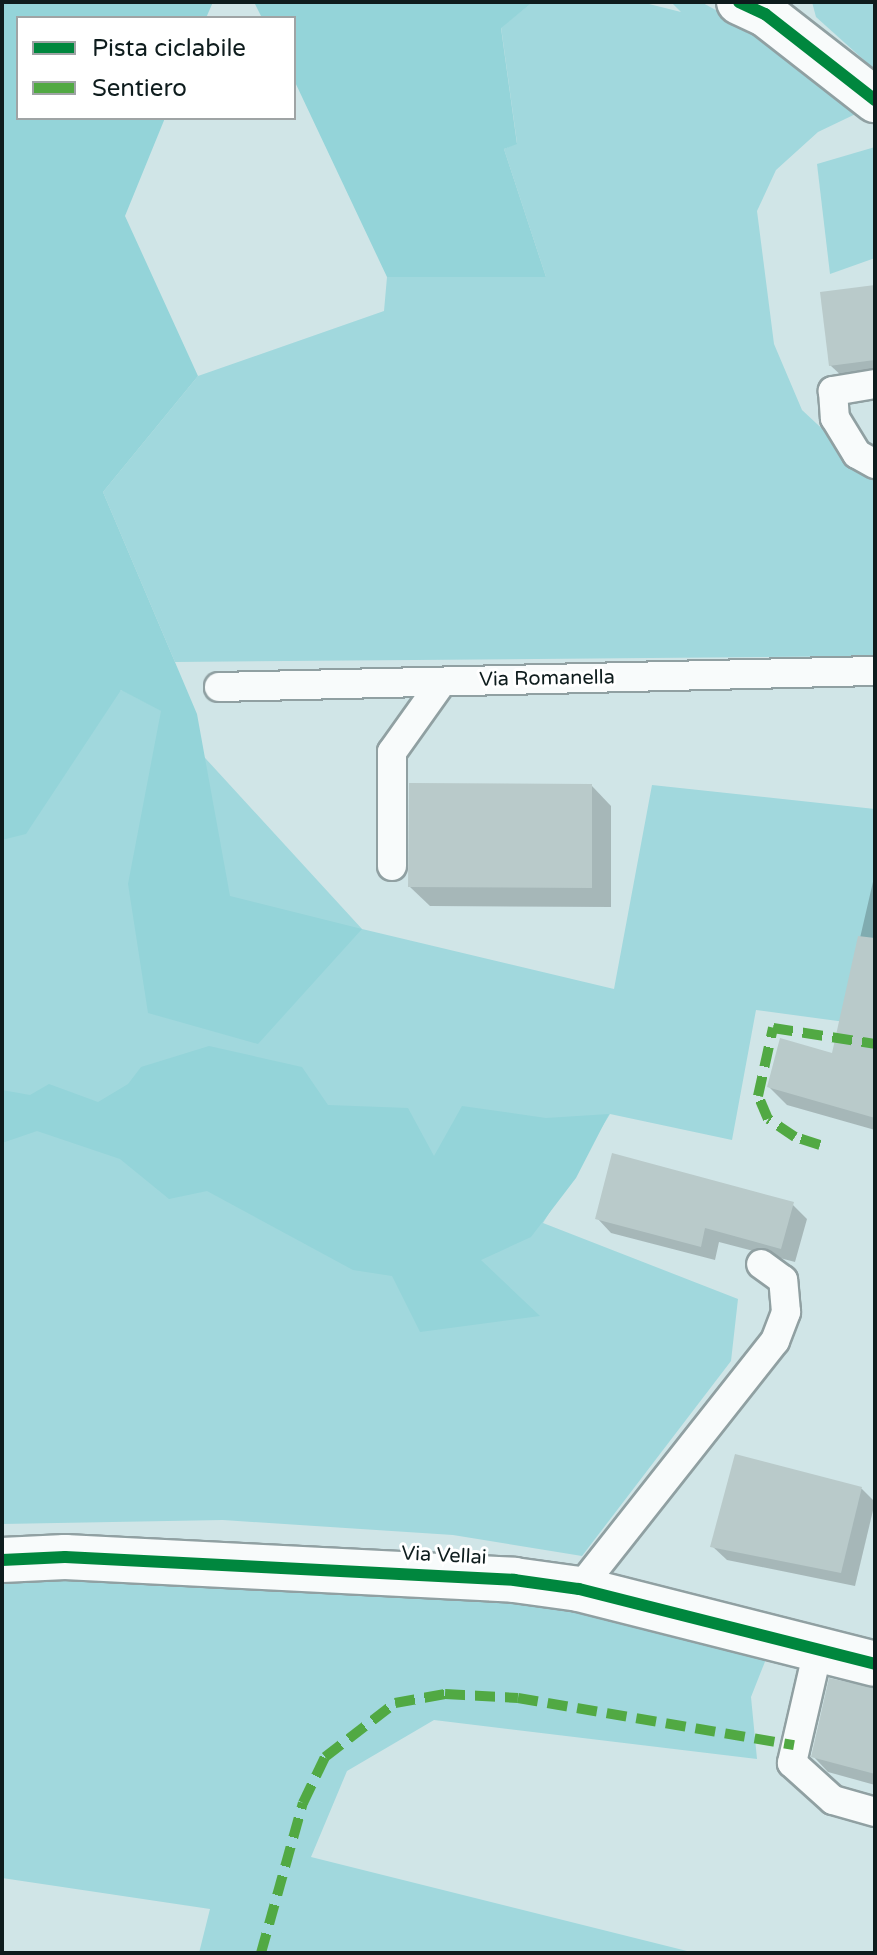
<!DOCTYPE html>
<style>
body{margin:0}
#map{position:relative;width:877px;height:1955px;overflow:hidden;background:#d0e5e7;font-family:"Varela Round",sans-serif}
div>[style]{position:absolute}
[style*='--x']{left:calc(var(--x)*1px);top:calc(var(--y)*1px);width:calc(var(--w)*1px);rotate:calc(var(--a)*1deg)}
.green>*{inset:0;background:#a1d8dd}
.forest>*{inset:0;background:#94d4d9}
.shadow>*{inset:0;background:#0003}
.building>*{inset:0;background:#b9caca}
.roads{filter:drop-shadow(2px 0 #90a0a2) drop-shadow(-2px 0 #90a0a2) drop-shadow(0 2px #90a0a2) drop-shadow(0 -2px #90a0a2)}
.service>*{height:28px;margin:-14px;padding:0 14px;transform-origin:14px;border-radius:14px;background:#f8fbfb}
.minor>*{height:44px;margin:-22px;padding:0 22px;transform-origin:22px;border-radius:22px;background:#f8fbfb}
.tertiary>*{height:44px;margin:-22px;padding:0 22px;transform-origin:22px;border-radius:22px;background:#f8fbfb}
.quiet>*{height:10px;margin-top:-5px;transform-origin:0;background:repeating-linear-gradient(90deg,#51a943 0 20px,transparent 0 30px)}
.cycleway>*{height:12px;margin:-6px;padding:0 6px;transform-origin:6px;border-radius:6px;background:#00873e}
span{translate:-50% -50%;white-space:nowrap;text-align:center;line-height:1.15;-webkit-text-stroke:6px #fff;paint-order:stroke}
.street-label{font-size:20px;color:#0e1c1d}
.frame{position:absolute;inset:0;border:4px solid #0e1c1d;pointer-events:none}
.legend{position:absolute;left:16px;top:16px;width:280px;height:104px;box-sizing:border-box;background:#fff;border:2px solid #9fa4a5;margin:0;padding:10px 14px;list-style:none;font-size:24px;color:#0e1c1d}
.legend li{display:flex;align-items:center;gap:16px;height:40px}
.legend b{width:40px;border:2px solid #9fa4a5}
</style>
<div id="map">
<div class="green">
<div style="clip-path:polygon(533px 2px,641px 2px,681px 12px,671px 2px,701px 2px,760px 34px,866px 109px,818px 132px,776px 170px,757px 211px,774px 344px,802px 410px,875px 478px,875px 656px,175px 662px,103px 492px,198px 376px,384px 311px,387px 277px,546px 277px,504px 149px,517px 143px,501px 27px)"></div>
<div style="clip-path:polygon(812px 2px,875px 2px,875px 70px,816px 17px)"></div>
<div style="clip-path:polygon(875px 147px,875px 258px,830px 274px,817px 164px)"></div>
<div style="clip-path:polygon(122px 690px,162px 711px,362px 929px,614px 989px,652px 785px,875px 809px,875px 1026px,756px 1010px,732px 1140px,610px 1114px,543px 1223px,738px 1299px,731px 1361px,582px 1556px,453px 1535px,223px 1520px,2px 1524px,2px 731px)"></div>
<div style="clip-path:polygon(61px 1574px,559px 1601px,766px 1659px,751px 1697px,757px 1759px,434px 1720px,347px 1771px,311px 1857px,695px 1953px,199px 1953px,210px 1909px,2px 1878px,2px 1580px)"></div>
</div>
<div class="forest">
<div style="clip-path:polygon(2px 2px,213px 2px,206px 18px,18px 18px,18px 118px,165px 118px,125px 216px,198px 376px,103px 492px,197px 714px,230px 896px,362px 929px,258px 1044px,148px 1013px,128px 884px,161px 711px,121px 690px,26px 834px,2px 840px)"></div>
<div style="clip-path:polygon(254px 2px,533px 2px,501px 28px,517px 144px,504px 149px,546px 277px,387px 277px,294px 80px,294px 18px,262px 18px)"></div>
<div style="clip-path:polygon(209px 1046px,302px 1067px,328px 1105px,408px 1108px,434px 1156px,462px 1106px,546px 1118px,609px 1114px,576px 1178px,531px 1237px,481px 1260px,540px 1316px,420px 1332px,392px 1276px,353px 1270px,207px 1191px,169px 1199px,120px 1159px,37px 1131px,2px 1143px,2px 1090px,30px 1095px,49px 1084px,98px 1102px,128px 1084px,141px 1067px)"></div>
</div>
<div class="shadow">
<div style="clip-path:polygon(875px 287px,875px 376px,845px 379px,830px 365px)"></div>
<div style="clip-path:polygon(592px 786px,611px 806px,611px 907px,430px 906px,410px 887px)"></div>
<div style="clip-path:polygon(875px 873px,875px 1130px,787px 1105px,769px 1087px,833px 1055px)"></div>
<div style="clip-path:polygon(792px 1204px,807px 1219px,795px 1262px,719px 1242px,715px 1260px,611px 1233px,597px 1218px)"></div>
<div style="clip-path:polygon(736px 1456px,862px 1489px,875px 1502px,855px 1586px,727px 1560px,712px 1546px)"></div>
<div style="clip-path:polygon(875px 1690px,875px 1785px,828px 1772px,813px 1756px)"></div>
</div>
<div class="building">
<div style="clip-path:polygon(875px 285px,875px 360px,829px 366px,820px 292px)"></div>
<div style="clip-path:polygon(409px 783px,592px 784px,592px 888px,408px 887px)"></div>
<div style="clip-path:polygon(858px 936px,875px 938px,875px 1118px,767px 1087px,780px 1038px,832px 1053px)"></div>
<div style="clip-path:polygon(612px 1153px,794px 1202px,781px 1249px,705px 1228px,701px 1247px,595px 1219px)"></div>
<div style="clip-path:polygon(735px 1454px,862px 1487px,841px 1573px,710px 1547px)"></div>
<div style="clip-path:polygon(829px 1678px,875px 1688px,875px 1774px,811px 1757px)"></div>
</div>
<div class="roads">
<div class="service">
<div style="--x:875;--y:384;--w:43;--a:170.5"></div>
<div style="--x:833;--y:391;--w:27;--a:86"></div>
<div style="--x:835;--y:418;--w:42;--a:58.6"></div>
<div style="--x:857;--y:454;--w:21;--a:29"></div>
<div style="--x:219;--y:687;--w:656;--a:-1.4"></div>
<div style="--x:392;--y:866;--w:114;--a:-90"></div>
<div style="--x:392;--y:752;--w:86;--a:-54.5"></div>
<div style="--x:579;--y:1589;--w:316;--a:-51.7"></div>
<div style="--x:775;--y:1341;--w:31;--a:-69"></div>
<div style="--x:786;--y:1312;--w:32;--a:-95"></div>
<div style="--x:783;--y:1280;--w:27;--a:-144"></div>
<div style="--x:818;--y:1650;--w:116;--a:103"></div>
<div style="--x:792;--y:1763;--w:55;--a:42.1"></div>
<div style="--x:833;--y:1800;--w:44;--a:15.9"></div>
</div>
<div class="minor">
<div style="--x:739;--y:2;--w:29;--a:25"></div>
<div style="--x:765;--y:14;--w:140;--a:38"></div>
</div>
<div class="tertiary">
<div style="--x:2;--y:1560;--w:63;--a:-2.7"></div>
<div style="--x:65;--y:1557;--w:450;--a:2.9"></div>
<div style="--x:514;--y:1580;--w:66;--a:7.9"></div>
<div style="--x:579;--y:1589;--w:305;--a:14.2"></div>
</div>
</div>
<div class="quiet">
<div style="--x:820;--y:1145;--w:26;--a:-162"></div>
<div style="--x:795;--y:1137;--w:32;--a:-146"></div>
<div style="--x:768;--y:1119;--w:25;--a:-113"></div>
<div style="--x:758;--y:1096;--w:70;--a:-77.6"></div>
<div style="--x:773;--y:1028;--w:103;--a:8.9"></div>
<div style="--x:261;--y:1953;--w:156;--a:-74.4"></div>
<div style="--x:303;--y:1803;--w:51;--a:-64.4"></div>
<div style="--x:325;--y:1757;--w:88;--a:-37.6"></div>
<div style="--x:395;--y:1703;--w:51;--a:-10.2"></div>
<div style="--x:445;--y:1694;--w:73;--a:3.1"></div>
<div style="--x:518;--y:1698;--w:280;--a:9.7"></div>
</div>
<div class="cycleway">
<div style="--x:739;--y:2;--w:29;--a:25"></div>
<div style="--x:765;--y:14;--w:140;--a:38"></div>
<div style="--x:2;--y:1560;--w:63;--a:-2.7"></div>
<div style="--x:65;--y:1557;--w:450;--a:2.9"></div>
<div style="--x:514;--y:1580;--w:66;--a:7.9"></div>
<div style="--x:579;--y:1589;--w:305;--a:14.2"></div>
</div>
<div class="street-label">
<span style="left:547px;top:679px;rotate:-1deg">Via Romanella</span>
<span style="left:444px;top:1556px;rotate:3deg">Via Vellai</span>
</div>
<div class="frame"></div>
<ul class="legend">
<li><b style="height:10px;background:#00873e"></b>Pista ciclabile</li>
<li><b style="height:10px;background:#51a943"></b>Sentiero</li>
</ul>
</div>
